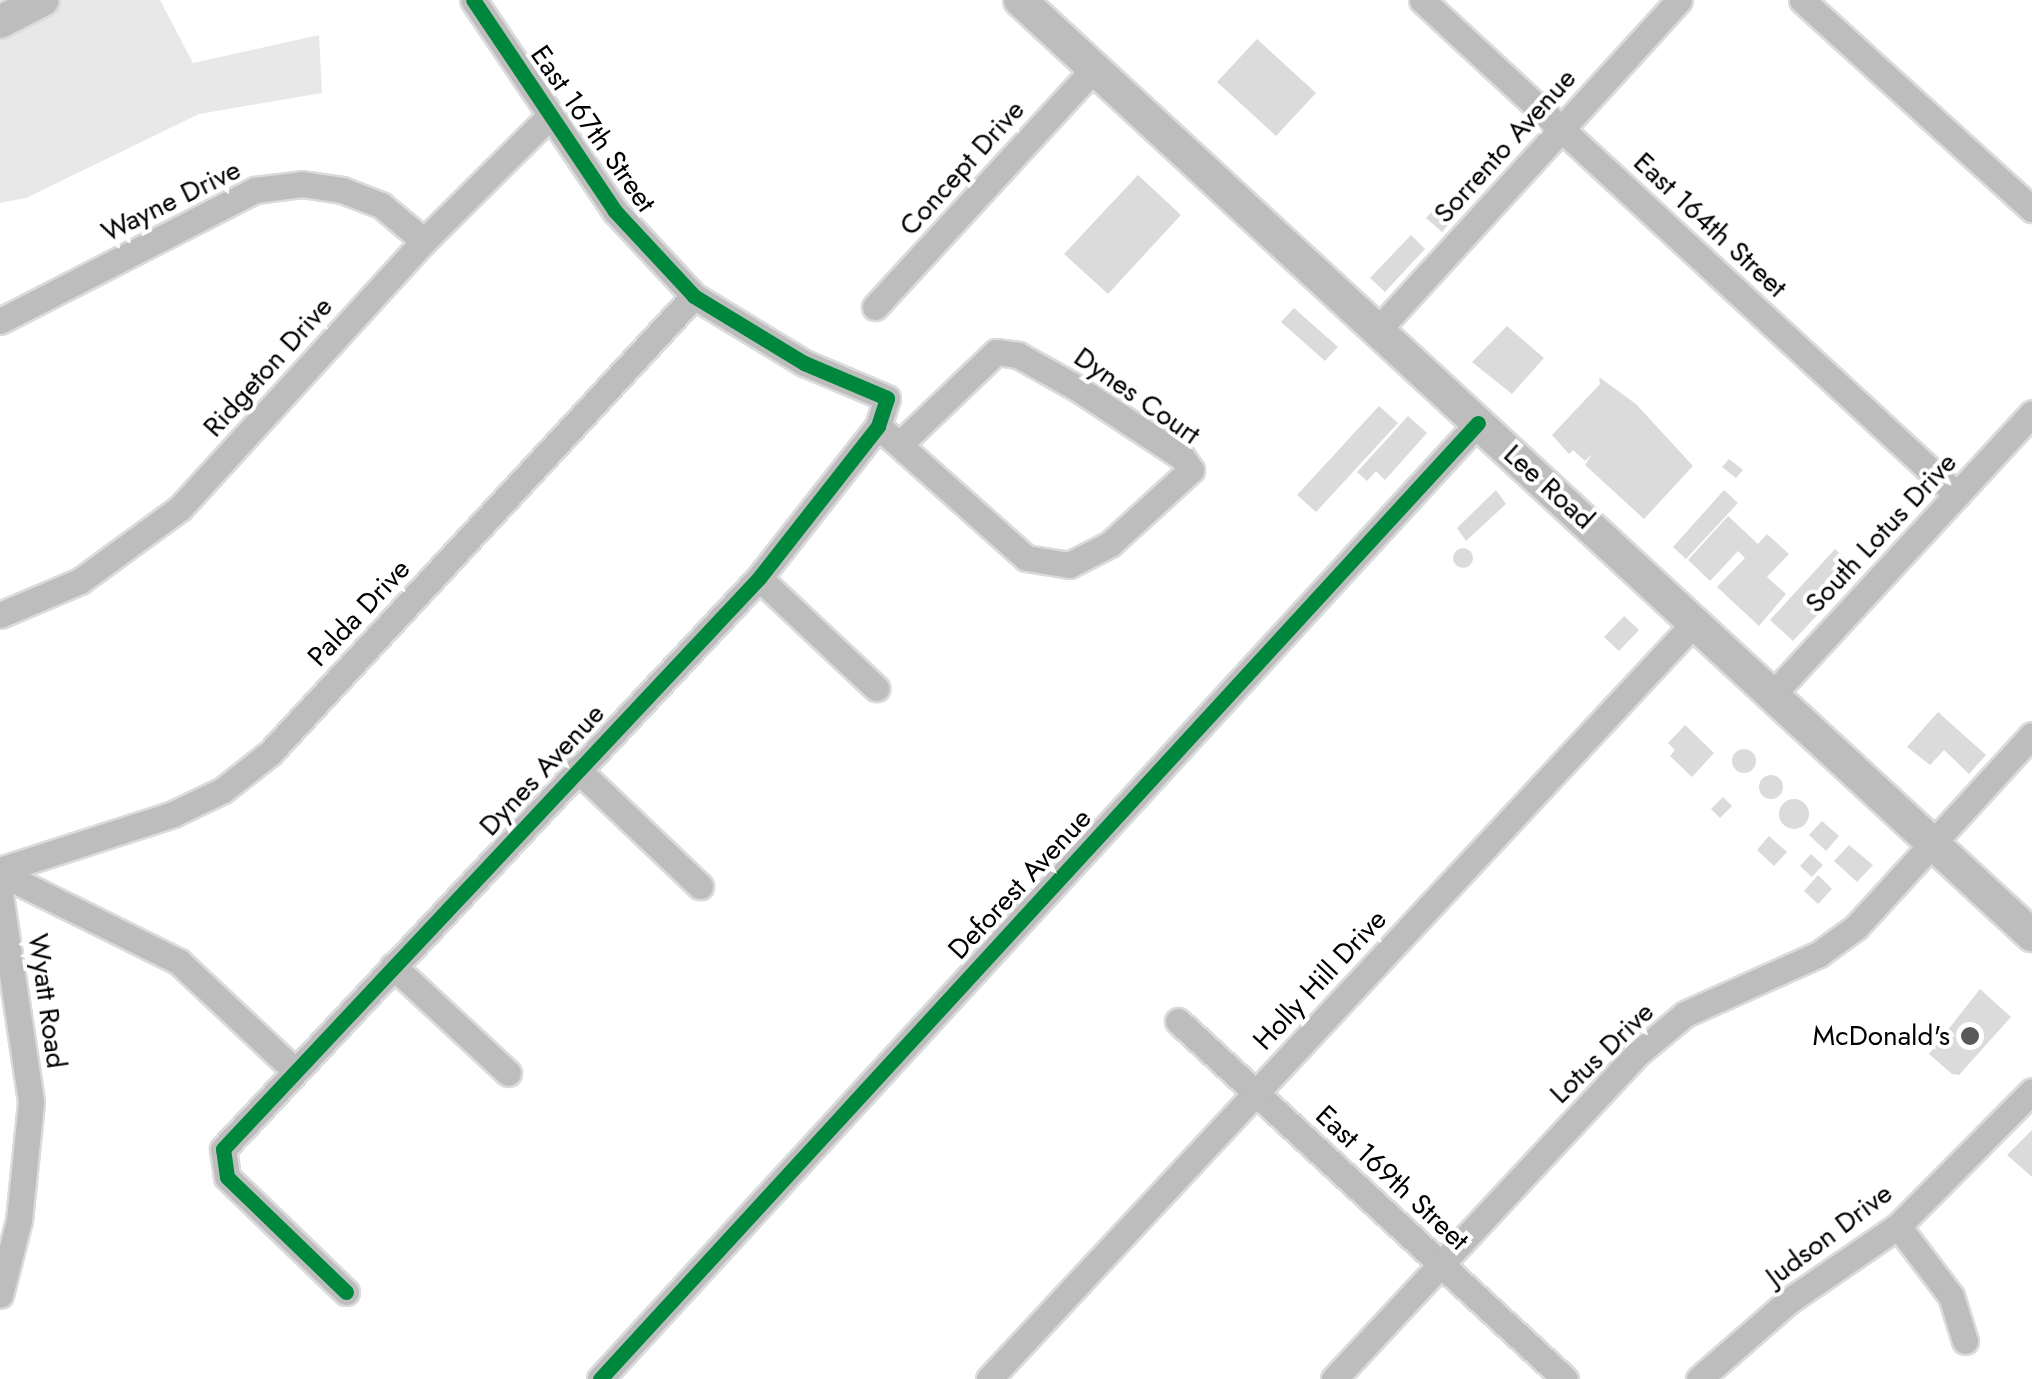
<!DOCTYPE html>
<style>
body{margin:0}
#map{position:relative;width:2032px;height:1379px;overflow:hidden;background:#fff;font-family:Jost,sans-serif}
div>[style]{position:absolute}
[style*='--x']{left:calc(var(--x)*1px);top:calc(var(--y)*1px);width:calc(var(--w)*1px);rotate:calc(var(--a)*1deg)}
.green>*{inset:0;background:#e8e8e8}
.building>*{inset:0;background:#dbdbdb}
.round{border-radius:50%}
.roads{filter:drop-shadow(2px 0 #dbdbdb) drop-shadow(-2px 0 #dbdbdb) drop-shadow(0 2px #dbdbdb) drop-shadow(0 -2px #dbdbdb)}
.minor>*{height:25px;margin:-12.5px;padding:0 12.5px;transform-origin:12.5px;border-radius:12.5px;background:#bdbdbd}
.major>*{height:32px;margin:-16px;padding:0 16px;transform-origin:16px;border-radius:16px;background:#bdbdbd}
.cycleway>*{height:15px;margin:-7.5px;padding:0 7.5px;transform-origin:7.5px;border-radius:7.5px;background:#00873e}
.dots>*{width:28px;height:28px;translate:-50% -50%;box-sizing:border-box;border:5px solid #fff;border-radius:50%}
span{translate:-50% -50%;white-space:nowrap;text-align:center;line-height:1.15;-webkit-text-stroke:8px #fff;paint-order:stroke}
.street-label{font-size:28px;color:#000}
.poi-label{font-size:28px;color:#000}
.right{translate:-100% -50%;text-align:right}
</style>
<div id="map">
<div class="green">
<div style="clip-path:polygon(43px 0,160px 0,193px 63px,319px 35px,322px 93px,199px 114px,26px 198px,0 203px,0 22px)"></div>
</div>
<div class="building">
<div style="clip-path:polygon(1257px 39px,1316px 93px,1276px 136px,1217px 82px)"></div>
<div style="clip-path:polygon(1138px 175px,1181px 215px,1108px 294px,1064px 254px)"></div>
<div style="clip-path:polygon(1441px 202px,1456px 216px,1442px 232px,1426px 218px)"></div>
<div style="clip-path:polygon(1411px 235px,1425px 249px,1385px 292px,1370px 278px)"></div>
<div style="clip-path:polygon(1294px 308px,1338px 347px,1325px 361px,1281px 322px)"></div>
<div style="clip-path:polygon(1507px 326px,1544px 358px,1512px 394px,1472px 362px)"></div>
<div style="clip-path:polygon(1599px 377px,1636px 404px,1693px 466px,1644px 519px,1585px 465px,1592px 454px,1585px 461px,1573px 450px,1569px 454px,1552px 435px,1600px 384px)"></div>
<div style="clip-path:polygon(1379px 406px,1398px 423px,1316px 512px,1297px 495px)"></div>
<div style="clip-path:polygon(1408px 416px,1427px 433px,1385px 480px,1376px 471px,1367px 481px,1357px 472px)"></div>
<div style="clip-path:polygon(1729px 459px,1743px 470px,1736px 478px,1722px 467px)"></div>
<div style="clip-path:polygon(1496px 490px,1506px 504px,1466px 541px,1457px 528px)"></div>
<div style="clip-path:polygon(1724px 490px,1738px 503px,1686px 559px,1673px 547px)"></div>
<div style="clip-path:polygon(1728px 516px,1758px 544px,1767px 534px,1789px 554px,1767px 577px,1786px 594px,1759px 626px,1717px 587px,1745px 558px,1738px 551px,1710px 581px,1688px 560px)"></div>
<div class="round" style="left:1453px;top:548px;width:20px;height:20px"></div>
<div style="clip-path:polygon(1835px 549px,1847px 560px,1849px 581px,1793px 641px,1770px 620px)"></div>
<div style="clip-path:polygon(1624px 616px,1639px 630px,1619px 651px,1604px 637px)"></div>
<div style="clip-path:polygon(1938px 712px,1986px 755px,1969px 774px,1944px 750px,1930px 765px,1907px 747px)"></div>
<div style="clip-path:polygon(1685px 725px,1714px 753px,1692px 777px,1670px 756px,1675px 750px,1668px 743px)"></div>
<div class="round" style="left:1732px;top:749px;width:24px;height:24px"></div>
<div class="round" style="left:1759px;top:775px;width:24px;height:24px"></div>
<div style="clip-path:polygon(1723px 797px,1732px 806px,1720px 818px,1711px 809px)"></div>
<div class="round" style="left:1779px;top:799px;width:30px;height:30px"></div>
<div style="clip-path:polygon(1822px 821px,1839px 836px,1826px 851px,1809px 835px)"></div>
<div style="clip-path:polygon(1769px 836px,1787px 852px,1774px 866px,1757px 850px)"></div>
<div style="clip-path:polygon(1849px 845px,1873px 865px,1857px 882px,1834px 861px)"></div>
<div style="clip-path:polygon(1811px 854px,1823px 865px,1812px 877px,1800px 866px)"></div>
<div style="clip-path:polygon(1818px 875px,1832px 889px,1818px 904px,1804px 891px)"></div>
<div style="clip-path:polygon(1980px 989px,2011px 1017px,1959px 1075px,1952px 1074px,1929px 1054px)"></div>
<div style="clip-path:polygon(2032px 1130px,2032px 1177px,2007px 1155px)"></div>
</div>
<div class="roads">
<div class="minor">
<div style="--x:1422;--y:0;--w:729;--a:42.78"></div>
<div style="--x:1802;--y:0;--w:311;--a:42.3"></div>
<div style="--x:875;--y:307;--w:323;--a:-47.4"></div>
<div style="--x:0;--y:321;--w:287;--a:-27.2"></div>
<div style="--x:255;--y:190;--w:47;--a:-7.3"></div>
<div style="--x:302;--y:184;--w:40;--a:8.5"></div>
<div style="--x:342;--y:190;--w:42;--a:21"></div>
<div style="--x:381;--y:205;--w:56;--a:39.9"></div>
<div style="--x:1376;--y:332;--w:449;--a:-47.6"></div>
<div style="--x:878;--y:426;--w:198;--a:41.7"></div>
<div style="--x:1026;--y:558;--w:44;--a:9.2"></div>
<div style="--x:1069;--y:565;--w:46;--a:-27.1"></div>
<div style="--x:1110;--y:544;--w:110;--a:-42.4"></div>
<div style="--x:1191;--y:470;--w:16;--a:-125"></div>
<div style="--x:1182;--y:457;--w:126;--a:-146.7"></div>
<div style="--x:1077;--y:388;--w:68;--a:-150.8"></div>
<div style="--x:1018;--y:355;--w:22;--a:-172"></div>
<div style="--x:996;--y:352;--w:132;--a:136.2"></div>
<div style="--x:759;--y:578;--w:161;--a:43.2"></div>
<div style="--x:0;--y:615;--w:87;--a:-23"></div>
<div style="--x:80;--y:581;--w:124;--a:-36.1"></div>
<div style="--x:180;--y:508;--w:362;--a:-47.6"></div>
<div style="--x:424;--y:241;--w:176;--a:-44.8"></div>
<div style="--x:1773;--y:694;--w:382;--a:-47.3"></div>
<div style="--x:577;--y:769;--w:170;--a:43.6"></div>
<div style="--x:0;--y:870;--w:182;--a:-17.9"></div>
<div style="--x:173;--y:814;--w:55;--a:-25.6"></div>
<div style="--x:223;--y:790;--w:60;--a:-38.2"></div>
<div style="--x:270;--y:753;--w:623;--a:-47.15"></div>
<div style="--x:0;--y:873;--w:200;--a:26.4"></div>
<div style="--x:179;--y:962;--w:159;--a:43.2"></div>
<div style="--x:0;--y:894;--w:210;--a:81.5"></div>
<div style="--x:31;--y:1102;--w:119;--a:95.8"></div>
<div style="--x:19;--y:1220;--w:77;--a:104.2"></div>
<div style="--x:393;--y:966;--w:157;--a:42.9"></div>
<div style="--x:1178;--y:1021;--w:527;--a:42.77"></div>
<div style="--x:1898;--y:1226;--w:88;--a:52.9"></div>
<div style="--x:1951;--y:1296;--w:47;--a:72.7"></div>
<div style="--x:346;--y:1292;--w:165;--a:-136"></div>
<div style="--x:227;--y:1177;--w:28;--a:-98"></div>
<div style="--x:223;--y:1149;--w:783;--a:-46.81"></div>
<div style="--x:759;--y:578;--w:193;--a:-51.9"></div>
<div style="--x:878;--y:426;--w:29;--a:-72"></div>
<div style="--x:887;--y:398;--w:90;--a:-157.1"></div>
<div style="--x:804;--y:363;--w:129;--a:-148.7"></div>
<div style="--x:694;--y:296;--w:116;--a:-132.9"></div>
<div style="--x:615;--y:211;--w:254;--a:-123.9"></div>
<div style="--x:600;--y:1379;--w:1298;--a:-47.44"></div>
<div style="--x:989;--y:1379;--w:1037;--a:-46.99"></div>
<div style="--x:1334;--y:1379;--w:444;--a:-47"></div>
<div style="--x:1637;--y:1054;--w:62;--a:-39.8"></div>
<div style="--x:1685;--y:1014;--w:147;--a:-24.1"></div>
<div style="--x:1819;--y:954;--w:46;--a:-36.1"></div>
<div style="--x:1856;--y:927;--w:260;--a:-47.5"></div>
<div style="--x:1699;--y:1379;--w:121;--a:-41"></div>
<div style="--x:1790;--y:1300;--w:131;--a:-34.4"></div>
<div style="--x:1898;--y:1226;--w:190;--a:-45.2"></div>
</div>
<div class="major">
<div style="--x:1020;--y:0;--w:1378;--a:42.74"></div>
<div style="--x:0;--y:22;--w:48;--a:-27.1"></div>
</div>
</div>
<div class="cycleway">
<div style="--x:346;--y:1292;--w:165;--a:-136"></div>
<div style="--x:227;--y:1177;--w:28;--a:-98"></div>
<div style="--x:223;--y:1149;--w:783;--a:-46.81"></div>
<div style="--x:759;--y:578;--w:193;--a:-51.9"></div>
<div style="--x:878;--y:426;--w:29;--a:-72"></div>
<div style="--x:887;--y:398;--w:90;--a:-157.1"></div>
<div style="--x:804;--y:363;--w:129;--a:-148.7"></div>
<div style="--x:694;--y:296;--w:116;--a:-132.9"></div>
<div style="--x:615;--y:211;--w:254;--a:-123.9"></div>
<div style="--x:600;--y:1379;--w:1298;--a:-47.44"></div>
</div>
<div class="dots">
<div style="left:1970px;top:1036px;background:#595959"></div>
</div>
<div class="street-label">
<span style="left:593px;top:129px;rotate:55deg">East 167th Street</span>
<span style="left:1505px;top:146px;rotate:-48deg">Sorrento Avenue</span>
<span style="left:962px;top:168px;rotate:-48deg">Concept Drive</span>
<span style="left:171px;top:201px;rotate:-26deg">Wayne Drive</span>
<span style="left:1710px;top:225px;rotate:43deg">East 164th Street</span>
<span style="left:268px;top:367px;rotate:-48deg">Ridgeton Drive</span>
<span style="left:1137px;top:396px;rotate:35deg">Dynes Court</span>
<span style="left:1549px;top:487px;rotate:42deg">Lee Road</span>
<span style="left:1881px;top:533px;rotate:-47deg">South Lotus Drive</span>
<span style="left:359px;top:613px;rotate:-47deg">Palda Drive</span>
<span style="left:542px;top:770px;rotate:-47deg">Dynes Avenue</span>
<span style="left:1020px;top:884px;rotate:-47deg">Deforest Avenue</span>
<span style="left:1320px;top:980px;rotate:-47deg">Holly Hill Drive</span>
<span style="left:47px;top:1001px;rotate:82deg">Wyatt Road</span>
<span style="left:1602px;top:1053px;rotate:-44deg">Lotus Drive</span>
<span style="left:1392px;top:1178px;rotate:43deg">East 169th Street</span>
<span style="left:1829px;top:1235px;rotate:-37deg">Judson Drive</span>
</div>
<div class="poi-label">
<span class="right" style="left:1950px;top:1036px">McDonald's</span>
</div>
</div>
